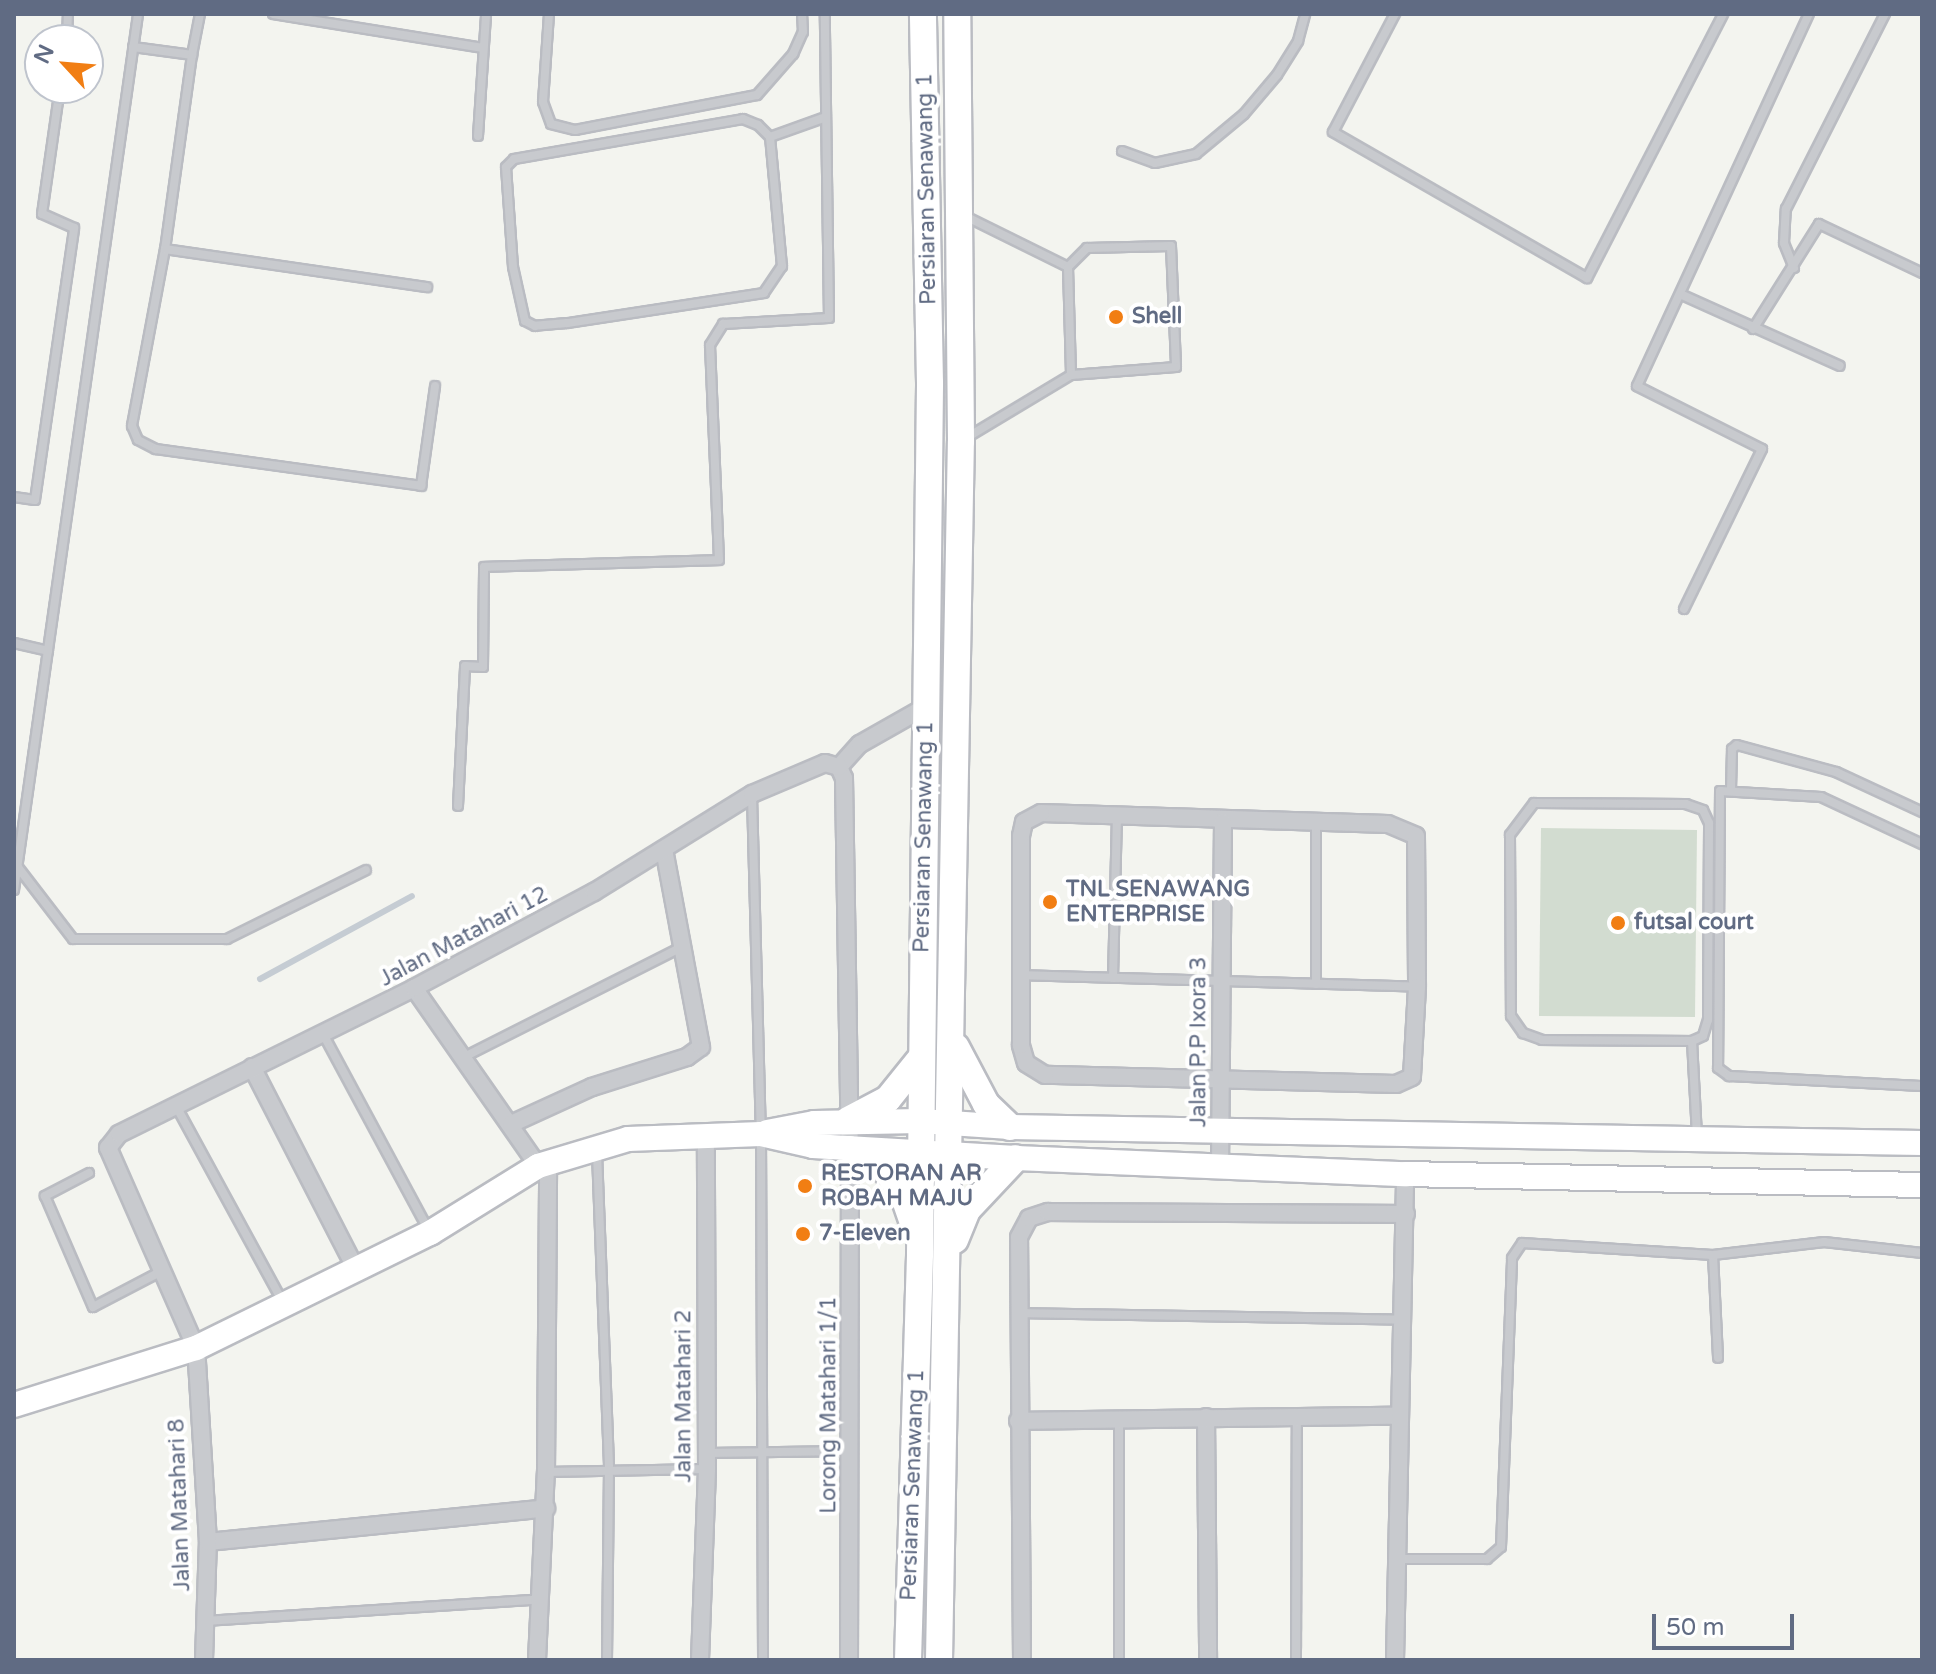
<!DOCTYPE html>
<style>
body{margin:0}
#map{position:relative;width:1936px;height:1674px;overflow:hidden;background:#f3f4ef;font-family:"Varela Round",sans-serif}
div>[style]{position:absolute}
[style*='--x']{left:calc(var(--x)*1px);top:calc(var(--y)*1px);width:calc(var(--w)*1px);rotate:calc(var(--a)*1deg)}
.green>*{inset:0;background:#d2dcd0}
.stream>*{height:6px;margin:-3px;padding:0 3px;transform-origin:3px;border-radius:3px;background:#c5ccd3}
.roads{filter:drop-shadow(2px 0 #babcc2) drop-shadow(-2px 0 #babcc2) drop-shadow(0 2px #babcc2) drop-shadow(0 -2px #babcc2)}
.lane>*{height:8px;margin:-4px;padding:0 4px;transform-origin:4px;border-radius:4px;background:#c8cace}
.street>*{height:16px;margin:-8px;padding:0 8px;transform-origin:8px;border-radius:8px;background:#c8cace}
.secondary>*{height:24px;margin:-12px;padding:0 12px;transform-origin:12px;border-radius:12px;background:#fff}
.primary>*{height:26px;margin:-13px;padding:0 13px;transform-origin:13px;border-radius:13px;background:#fff}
.dots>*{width:22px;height:22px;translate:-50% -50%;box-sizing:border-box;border:4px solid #fff;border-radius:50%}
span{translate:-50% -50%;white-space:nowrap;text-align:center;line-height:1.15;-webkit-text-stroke:8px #fff;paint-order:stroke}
.street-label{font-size:22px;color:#606b83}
.poi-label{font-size:22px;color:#606b83;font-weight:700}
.left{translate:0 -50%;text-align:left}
.frame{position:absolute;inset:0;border:16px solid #606b83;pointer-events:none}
.north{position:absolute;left:24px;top:24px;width:80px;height:80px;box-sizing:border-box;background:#fff;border:2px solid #bfc4cd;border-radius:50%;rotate:296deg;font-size:22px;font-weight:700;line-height:32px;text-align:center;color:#606b83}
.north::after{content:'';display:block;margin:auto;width:28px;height:36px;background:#f17e13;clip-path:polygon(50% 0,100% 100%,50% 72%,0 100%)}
.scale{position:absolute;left:1652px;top:1614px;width:142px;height:36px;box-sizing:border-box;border:4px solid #606b83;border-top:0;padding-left:10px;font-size:24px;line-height:28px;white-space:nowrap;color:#606b83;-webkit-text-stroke:6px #fff;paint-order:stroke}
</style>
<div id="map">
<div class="green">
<div style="clip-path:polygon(1541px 828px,1697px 830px,1695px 1017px,1539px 1016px)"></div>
</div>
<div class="stream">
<div style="--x:260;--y:979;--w:173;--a:-28.6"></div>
</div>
<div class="roads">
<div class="lane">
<div style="--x:273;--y:14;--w:213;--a:9.2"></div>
<div style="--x:549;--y:14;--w:88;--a:93.9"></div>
<div style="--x:543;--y:102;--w:23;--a:70"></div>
<div style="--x:551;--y:124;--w:25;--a:14"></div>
<div style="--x:575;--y:130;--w:185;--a:-10.9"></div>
<div style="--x:757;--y:95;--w:55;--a:-48.7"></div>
<div style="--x:793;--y:54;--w:24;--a:-66"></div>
<div style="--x:803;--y:32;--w:18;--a:-93"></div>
<div style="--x:1395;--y:14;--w:133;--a:117.7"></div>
<div style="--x:1333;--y:132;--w:293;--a:29.9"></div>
<div style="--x:1587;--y:278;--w:297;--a:-62.7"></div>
<div style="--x:67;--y:40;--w:26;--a:-88"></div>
<div style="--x:133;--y:47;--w:60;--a:7.7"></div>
<div style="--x:192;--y:55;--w:196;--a:97.9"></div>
<div style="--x:165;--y:249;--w:180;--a:100.6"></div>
<div style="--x:132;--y:426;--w:15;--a:67"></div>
<div style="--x:138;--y:440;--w:20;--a:27"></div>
<div style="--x:156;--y:449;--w:268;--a:7.9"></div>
<div style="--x:421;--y:486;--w:101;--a:-82"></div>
<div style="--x:192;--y:55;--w:42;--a:-79"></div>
<div style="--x:743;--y:119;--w:16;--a:22"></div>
<div style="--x:758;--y:125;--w:17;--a:45"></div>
<div style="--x:770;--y:137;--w:130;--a:84.7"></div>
<div style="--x:782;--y:266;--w:32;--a:124"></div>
<div style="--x:764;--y:293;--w:199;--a:171.3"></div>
<div style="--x:567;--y:323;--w:32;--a:175"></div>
<div style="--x:535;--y:326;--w:11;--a:-153"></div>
<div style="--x:525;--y:321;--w:55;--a:-102.5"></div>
<div style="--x:513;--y:267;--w:100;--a:-94"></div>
<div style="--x:506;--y:167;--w:11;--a:-45"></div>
<div style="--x:514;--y:159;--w:232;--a:-9.9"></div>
<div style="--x:478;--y:136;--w:122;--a:-86.2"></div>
<div style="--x:770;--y:137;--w:59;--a:-19.7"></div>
<div style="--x:1122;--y:151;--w:35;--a:20"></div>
<div style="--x:1155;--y:163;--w:42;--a:-12.4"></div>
<div style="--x:1196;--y:154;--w:62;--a:-39.8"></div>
<div style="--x:1244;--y:114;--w:51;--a:-49.8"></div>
<div style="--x:1277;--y:75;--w:40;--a:-58"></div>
<div style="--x:1298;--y:41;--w:28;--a:-75"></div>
<div style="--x:965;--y:216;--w:115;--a:26.3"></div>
<div style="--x:1068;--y:267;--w:108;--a:88.4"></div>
<div style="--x:1071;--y:375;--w:122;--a:149"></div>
<div style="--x:165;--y:249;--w:265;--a:8.3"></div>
<div style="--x:1068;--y:267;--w:27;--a:-45"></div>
<div style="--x:1087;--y:248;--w:84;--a:-1.4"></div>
<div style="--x:1171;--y:246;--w:121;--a:87.6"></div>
<div style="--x:1176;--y:367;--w:105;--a:175.6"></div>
<div style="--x:1794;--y:268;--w:27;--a:-112"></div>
<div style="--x:1784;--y:243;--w:34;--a:-87"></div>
<div style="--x:1786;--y:209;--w:219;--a:-63.1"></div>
<div style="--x:1680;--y:294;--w:175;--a:24.2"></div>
<div style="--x:1753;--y:329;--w:124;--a:-57.8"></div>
<div style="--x:1819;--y:224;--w:114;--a:25.4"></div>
<div style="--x:14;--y:497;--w:21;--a:8"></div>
<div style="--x:35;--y:500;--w:275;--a:-81.8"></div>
<div style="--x:74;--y:228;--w:35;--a:-156"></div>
<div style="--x:42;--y:214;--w:127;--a:-81.9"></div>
<div style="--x:1684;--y:609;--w:178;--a:-64"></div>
<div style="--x:1762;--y:449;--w:140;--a:-153.3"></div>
<div style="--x:1637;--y:386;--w:410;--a:-65.2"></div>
<div style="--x:14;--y:643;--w:35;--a:13"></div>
<div style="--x:1731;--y:790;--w:41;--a:-88.6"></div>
<div style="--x:1732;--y:749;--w:6;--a:-39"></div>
<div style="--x:1737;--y:745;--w:103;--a:15.3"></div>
<div style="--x:1836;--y:772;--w:95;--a:24.9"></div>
<div style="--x:752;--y:795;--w:339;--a:88.5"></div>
<div style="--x:761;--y:1134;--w:526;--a:89.78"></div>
<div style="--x:458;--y:806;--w:140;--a:-87.1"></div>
<div style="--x:465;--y:666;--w:18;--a:3"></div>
<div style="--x:483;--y:667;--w:100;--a:-89.4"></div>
<div style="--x:484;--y:567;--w:235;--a:-1.7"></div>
<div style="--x:719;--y:560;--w:215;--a:-92.4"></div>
<div style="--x:710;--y:345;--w:25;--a:-58"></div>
<div style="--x:723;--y:324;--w:106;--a:-3.2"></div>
<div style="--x:829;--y:318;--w:304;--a:-90.8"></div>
<div style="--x:1922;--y:844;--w:111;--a:-155"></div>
<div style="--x:1821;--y:797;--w:101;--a:-176.6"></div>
<div style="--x:1720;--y:791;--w:277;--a:90.4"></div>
<div style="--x:1718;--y:1068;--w:14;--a:36"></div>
<div style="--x:1729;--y:1076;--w:193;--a:3"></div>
<div style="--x:17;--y:866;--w:92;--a:52.5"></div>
<div style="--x:73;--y:939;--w:154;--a:0"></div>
<div style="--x:227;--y:939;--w:155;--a:-26.4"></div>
<div style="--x:14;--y:890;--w:885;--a:-81.94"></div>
<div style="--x:1021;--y:975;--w:396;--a:1.7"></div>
<div style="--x:1113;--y:978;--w:161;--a:-88.6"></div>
<div style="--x:1316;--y:984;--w:160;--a:-90"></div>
<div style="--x:323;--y:1034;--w:221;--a:61.7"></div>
<div style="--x:1692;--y:1041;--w:12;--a:-24"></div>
<div style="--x:1703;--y:1036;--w:17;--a:-73"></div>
<div style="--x:1708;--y:1020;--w:197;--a:-89.7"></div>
<div style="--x:1709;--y:823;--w:14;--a:-115"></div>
<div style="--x:1703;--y:810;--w:18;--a:-161"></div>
<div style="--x:1686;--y:804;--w:152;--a:-179.6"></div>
<div style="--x:1534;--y:803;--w:40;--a:127"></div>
<div style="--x:1510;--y:835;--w:181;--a:89.7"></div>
<div style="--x:1511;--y:1016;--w:21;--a:55"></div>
<div style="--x:1523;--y:1033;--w:20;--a:20"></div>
<div style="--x:1542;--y:1040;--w:150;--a:0.4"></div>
<div style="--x:1692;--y:1041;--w:96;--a:87"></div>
<div style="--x:462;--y:1058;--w:246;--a:-26.8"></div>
<div style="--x:176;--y:1106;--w:223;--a:61.4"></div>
<div style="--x:597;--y:1153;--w:316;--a:87.8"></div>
<div style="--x:609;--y:1469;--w:191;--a:90.6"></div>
<div style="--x:89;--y:1173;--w:50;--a:152.4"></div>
<div style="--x:45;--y:1196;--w:121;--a:66.6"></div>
<div style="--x:93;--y:1307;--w:78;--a:-27.6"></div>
<div style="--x:1713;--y:1255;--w:103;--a:87.2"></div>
<div style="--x:1019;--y:1313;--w:384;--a:1"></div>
<div style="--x:707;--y:1453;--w:143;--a:-0.8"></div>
<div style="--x:546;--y:1472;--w:161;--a:-1.1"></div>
<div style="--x:1398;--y:1559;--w:89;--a:0"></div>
<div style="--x:1487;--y:1559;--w:18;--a:-41"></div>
<div style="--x:1501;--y:1547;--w:289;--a:-87.8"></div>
<div style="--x:1512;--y:1258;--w:18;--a:-56"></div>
<div style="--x:1522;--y:1243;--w:191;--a:3.6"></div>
<div style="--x:1713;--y:1255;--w:112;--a:-6.7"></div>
<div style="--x:1824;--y:1242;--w:99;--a:6.4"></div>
<div style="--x:205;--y:1621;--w:338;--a:-3.7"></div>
<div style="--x:1119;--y:1660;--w:243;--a:-90"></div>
<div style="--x:1296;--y:1660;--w:244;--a:-89.8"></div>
</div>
<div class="street">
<div style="--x:839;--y:767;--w:12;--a:66"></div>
<div style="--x:844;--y:778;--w:371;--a:89.1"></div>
<div style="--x:850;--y:1149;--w:511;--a:90.11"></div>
<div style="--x:839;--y:767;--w:31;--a:-48"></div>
<div style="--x:860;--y:744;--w:75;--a:-29.6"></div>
<div style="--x:1041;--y:813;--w:347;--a:1.8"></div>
<div style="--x:1388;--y:824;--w:30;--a:23"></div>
<div style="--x:1416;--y:836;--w:151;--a:89.6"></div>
<div style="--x:1417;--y:987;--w:90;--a:93.2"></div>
<div style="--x:1412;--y:1077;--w:17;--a:156"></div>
<div style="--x:1396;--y:1084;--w:351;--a:-178.5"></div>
<div style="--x:1045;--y:1075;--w:22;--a:-148"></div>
<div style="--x:1026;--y:1063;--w:19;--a:-106"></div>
<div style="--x:1021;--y:1045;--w:209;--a:-90"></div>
<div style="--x:1021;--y:836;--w:14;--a:-78"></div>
<div style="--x:1024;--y:822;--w:19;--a:-28"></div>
<div style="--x:414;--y:988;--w:217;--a:55.1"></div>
<div style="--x:252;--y:1067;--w:229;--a:62.8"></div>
<div style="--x:511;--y:1124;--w:89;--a:-24.6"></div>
<div style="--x:592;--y:1087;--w:100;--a:-17.5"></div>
<div style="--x:687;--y:1057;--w:17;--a:-36"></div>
<div style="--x:701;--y:1047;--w:201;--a:-100.6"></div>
<div style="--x:1220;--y:1166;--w:344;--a:-89.5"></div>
<div style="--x:1206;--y:1417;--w:243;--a:89.5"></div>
<div style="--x:1018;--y:1421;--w:381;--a:-0.8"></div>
<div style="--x:208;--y:1542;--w:340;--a:-5.7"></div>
<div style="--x:204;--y:1660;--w:118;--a:-88.1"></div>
<div style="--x:208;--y:1542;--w:194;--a:-93.5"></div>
<div style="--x:196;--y:1348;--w:219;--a:-113.7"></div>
<div style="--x:108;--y:1148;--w:18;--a:-52"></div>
<div style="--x:119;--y:1134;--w:329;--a:-26.3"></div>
<div style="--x:414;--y:988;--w:204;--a:-28.1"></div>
<div style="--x:594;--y:892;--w:186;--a:-31.8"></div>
<div style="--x:752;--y:794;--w:79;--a:-23"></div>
<div style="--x:825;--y:763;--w:15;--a:16"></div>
<div style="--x:537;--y:1660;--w:188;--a:-87.3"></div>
<div style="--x:546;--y:1472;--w:308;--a:-89.6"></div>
<div style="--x:700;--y:1660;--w:191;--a:-87.9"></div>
<div style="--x:707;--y:1469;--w:336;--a:-90.2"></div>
<div style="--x:1022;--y:1660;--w:423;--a:-90.4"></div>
<div style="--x:1019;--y:1237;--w:21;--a:-62"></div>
<div style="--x:1029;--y:1218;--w:20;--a:-18"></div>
<div style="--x:1048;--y:1212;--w:358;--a:0.3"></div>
<div style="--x:1395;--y:1660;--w:486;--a:-88.8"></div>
</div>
<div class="secondary">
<div style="--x:767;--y:1132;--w:48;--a:-10.8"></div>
<div style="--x:814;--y:1123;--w:106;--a:-1.1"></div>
<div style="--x:920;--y:1121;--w:90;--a:3.8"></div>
<div style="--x:1010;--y:1127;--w:912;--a:1.01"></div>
<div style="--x:14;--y:1405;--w:191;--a:-17.4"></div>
<div style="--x:196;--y:1348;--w:261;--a:-26.2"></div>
<div style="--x:430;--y:1233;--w:127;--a:-31.8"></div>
<div style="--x:538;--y:1166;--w:94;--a:-16.7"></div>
<div style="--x:628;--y:1139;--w:133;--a:-2.2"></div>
<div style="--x:761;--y:1134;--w:53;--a:13"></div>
<div style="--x:813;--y:1146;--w:203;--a:3.4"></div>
<div style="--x:1016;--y:1158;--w:389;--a:2.4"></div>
<div style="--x:1405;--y:1174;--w:517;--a:1.22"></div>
</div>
<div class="primary">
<div style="--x:956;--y:1047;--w:64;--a:62.2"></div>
<div style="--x:986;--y:1104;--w:33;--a:44"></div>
<div style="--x:848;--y:1120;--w:45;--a:-27.7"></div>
<div style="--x:888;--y:1099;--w:53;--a:-51.2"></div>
<div style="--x:850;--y:1149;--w:38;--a:29"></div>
<div style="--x:883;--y:1167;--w:34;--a:53"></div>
<div style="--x:903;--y:1194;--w:31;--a:71"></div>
<div style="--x:955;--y:1240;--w:32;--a:-68"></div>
<div style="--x:967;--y:1210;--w:71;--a:-46.7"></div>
<div style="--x:908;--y:1660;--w:406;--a:-88.3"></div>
<div style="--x:920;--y:1254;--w:871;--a:-89.34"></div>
<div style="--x:930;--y:383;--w:369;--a:-91.1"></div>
<div style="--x:939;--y:1660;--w:1219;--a:-88.97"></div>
<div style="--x:961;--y:441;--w:427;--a:-90.5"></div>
</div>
</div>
<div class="dots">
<div style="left:1116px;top:317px;background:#f17e13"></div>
<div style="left:1050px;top:902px;background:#f17e13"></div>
<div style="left:1618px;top:923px;background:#f17e13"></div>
<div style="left:805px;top:1186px;background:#f17e13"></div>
<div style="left:803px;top:1234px;background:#f17e13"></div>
</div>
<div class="street-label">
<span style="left:927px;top:189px;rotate:-91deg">Persiaran Senawang 1</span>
<span style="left:924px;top:837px;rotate:-89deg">Persiaran Senawang 1</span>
<span style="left:464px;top:937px;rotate:-28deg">Jalan Matahari 12</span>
<span style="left:1199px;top:1042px;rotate:-90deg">Jalan P.P Ixora 3</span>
<span style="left:684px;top:1396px;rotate:-90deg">Jalan Matahari 2</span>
<span style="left:829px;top:1405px;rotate:-90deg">Lorong Matahari 1/1</span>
<span style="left:913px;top:1485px;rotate:-88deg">Persiaran Senawang 1</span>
<span style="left:180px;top:1505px;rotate:-92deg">Jalan Matahari 8</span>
</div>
<div class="poi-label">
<span class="left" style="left:1132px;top:317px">Shell</span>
<span class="left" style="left:1066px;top:902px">TNL SENAWANG<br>ENTERPRISE</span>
<span class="left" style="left:1634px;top:923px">futsal court</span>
<span class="left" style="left:821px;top:1186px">RESTORAN AR<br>ROBAH MAJU</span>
<span class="left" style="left:819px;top:1234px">7-Eleven</span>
</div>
<div class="frame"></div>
<div class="north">N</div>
<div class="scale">50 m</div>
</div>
